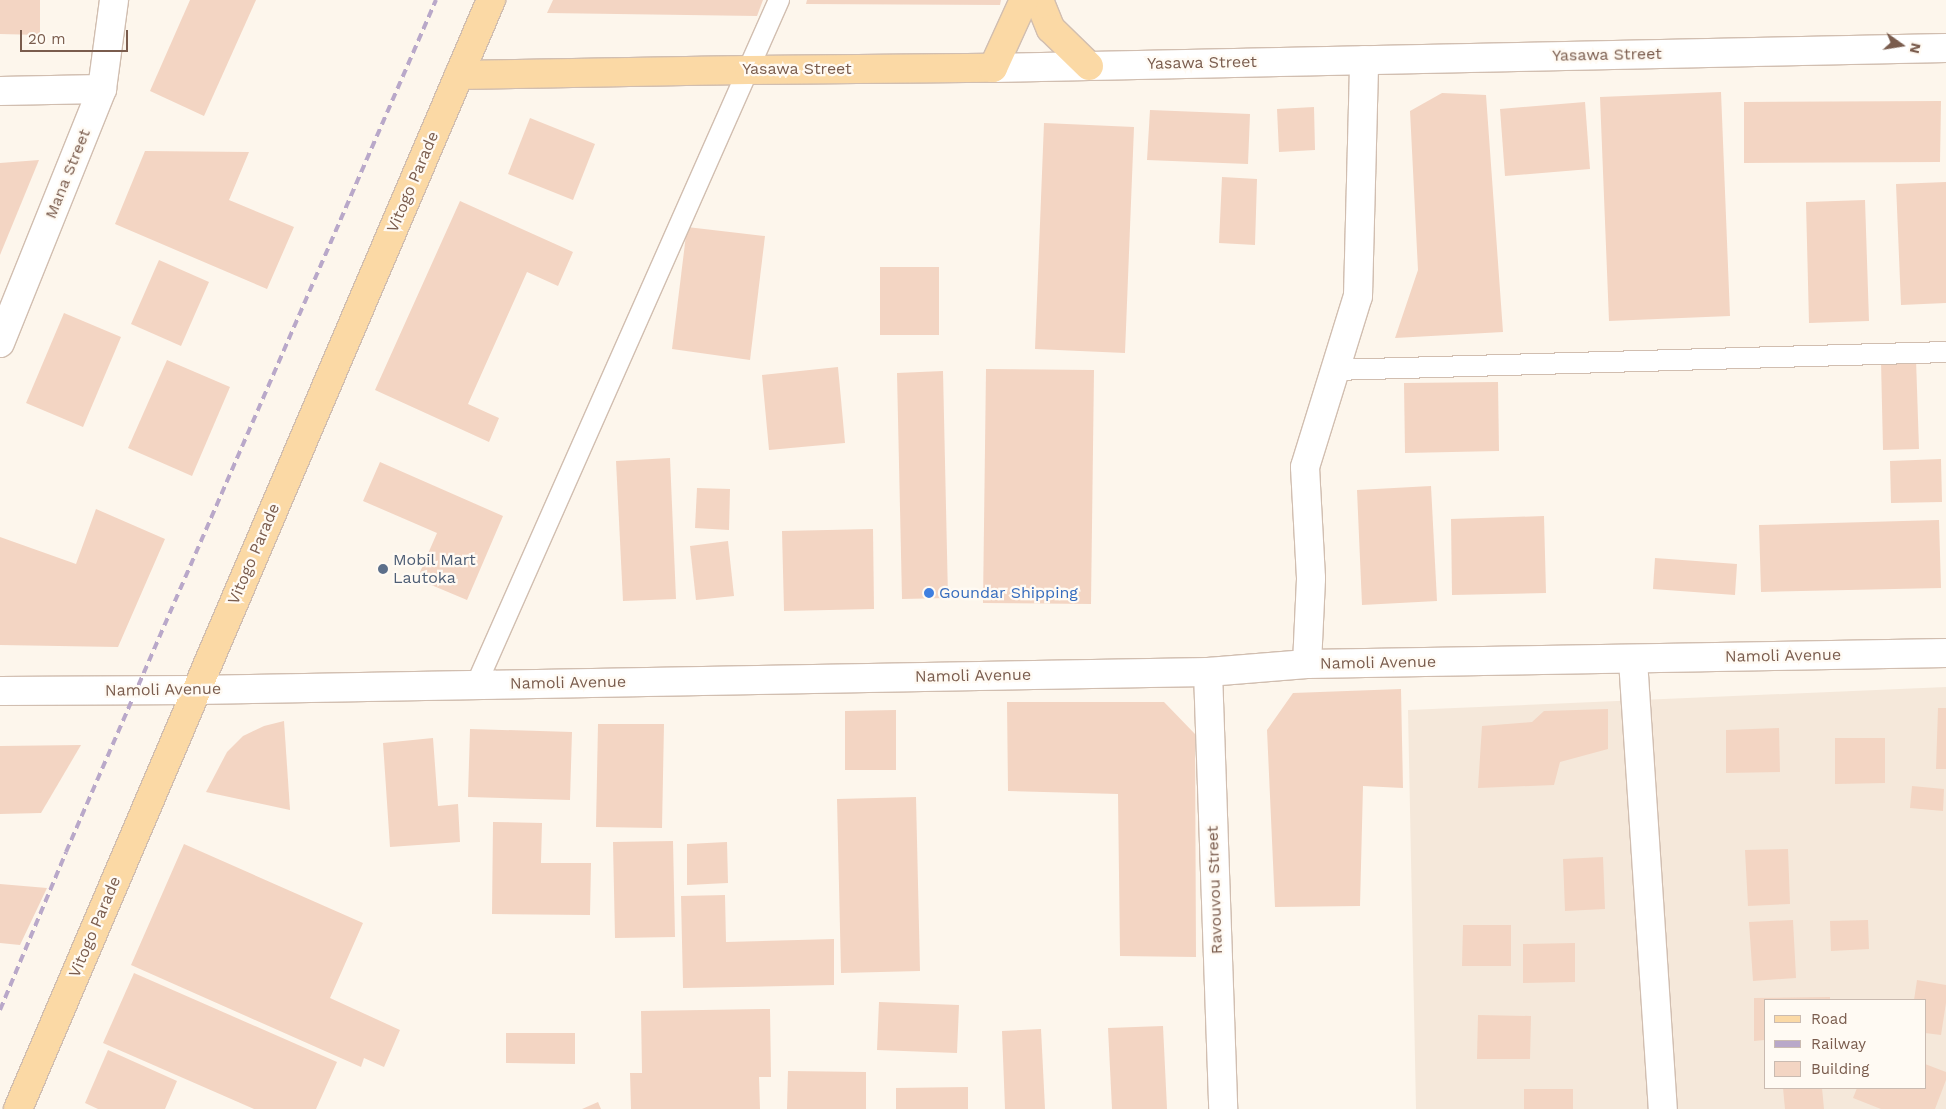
<!DOCTYPE html>
<style>
body{margin:0}
#map{position:relative;width:1946px;height:1109px;overflow:hidden;background:#fdf6ec;font-family:"Work Sans",sans-serif}
div>[style]{position:absolute}
[style*='--x']{left:calc(var(--x)*1px);top:calc(var(--y)*1px);width:calc(var(--w)*1px);rotate:calc(var(--a)*1deg)}
.residential>*{inset:0;background:#f5e8da}
.building>*{inset:0;background:#f3d5c3}
.roads{filter:drop-shadow(1px 0 #d1beb0) drop-shadow(-1px 0 #d1beb0) drop-shadow(0 1px #d1beb0) drop-shadow(0 -1px #d1beb0)}
.service>*{height:20px;margin:-10px;padding:0 10px;transform-origin:10px;border-radius:10px;background:#fff}
.minor>*{height:28px;margin:-14px;padding:0 14px;transform-origin:14px;border-radius:14px;background:#fff}
.tertiary>*{height:28px;margin:-14px;padding:0 14px;transform-origin:14px;border-radius:14px;background:#fff}
.secondary>*{height:28px;margin:-14px;padding:0 14px;transform-origin:14px;border-radius:14px;background:#fff}
.primary>*{height:28px;margin:-14px;padding:0 14px;transform-origin:14px;border-radius:14px;background:#fbd9a5}
.rail>*{height:4px;margin-top:-2px;transform-origin:0;background:repeating-linear-gradient(90deg,#b9a8c9 0 8px,transparent 0 13px)}
.dots>*{width:14px;height:14px;translate:-50% -50%;box-sizing:border-box;border:2px solid #fffaf3;border-radius:50%}
span{translate:-50% -50%;white-space:nowrap;text-align:center;line-height:1.15;-webkit-text-stroke:4.5px #fffaf3;paint-order:stroke}
.street-label{font-size:16px;color:#7a5c4d}
.service-label{font-size:16px;color:#4e5e75}
.left{translate:0 -50%;text-align:left}
.shop-label{font-size:16px;color:#366cbe}
.legend{position:absolute;left:1764px;top:999px;width:162px;height:90px;box-sizing:border-box;background:#fffaf3;border:1px solid #cabbb1;margin:0;padding:6px 9px;list-style:none;font-size:15px;color:#7a5c4d}
.legend li{display:flex;align-items:center;gap:10px;height:25px}
.legend b{width:25px;border:1px solid #cabbb1}
.north{position:absolute;left:1876px;top:20px;width:50px;height:50px;-webkit-text-stroke:4px #fffaf3;paint-order:stroke;rotate:103deg;font-size:14px;font-weight:700;line-height:20px;text-align:center;color:#7a5c4d}
.north::after{content:'';display:block;margin:auto;width:18px;height:22px;background:#7a5c4d;clip-path:polygon(50% 0,100% 100%,50% 72%,0 100%)}
.scale{position:absolute;left:20px;top:30px;width:108px;height:22px;box-sizing:border-box;border:2px solid #7a5c4d;border-top:0;padding-left:6px;font-size:15px;line-height:18px;white-space:nowrap;color:#7a5c4d;-webkit-text-stroke:4px #fffaf3;paint-order:stroke}
</style>
<div id="map">
<div class="residential">
<div style="clip-path:polygon(evenodd,1946px 687px,1946px 1109px,1416px 1109px,1408px 710px,1946px 687px,1765px 1000px,1925px 1000px,1925px 1088px,1765px 1088px,1765px 1000px)"></div>
</div>
<div class="building">
<div style="clip-path:polygon(0 0,40px 0,40px 35px,0 34px)"></div>
<div style="clip-path:polygon(190px 0,256px 0,204px 116px,150px 91px)"></div>
<div style="clip-path:polygon(553px 0,763px 0,757px 16px,547px 13px)"></div>
<div style="clip-path:polygon(807px 0,1001px 0,1000px 5px,806px 4px)"></div>
<div style="clip-path:polygon(1721px 92px,1730px 316px,1609px 321px,1600px 97px)"></div>
<div style="clip-path:polygon(1442px 93px,1486px 95px,1503px 332px,1395px 338px,1418px 270px,1410px 111px)"></div>
<div style="clip-path:polygon(1941px 101px,1940px 162px,1744px 163px,1744px 102px)"></div>
<div style="clip-path:polygon(1585px 102px,1590px 169px,1505px 176px,1500px 109px)"></div>
<div style="clip-path:polygon(1314px 107px,1315px 150px,1279px 152px,1277px 109px)"></div>
<div style="clip-path:polygon(1150px 110px,1250px 114px,1248px 164px,1147px 160px)"></div>
<div style="clip-path:polygon(530px 118px,595px 144px,573px 200px,508px 174px)"></div>
<div style="clip-path:polygon(1044px 123px,1134px 127px,1125px 353px,1035px 349px)"></div>
<div style="clip-path:polygon(145px 151px,249px 152px,229px 200px,294px 227px,267px 289px,115px 224px)"></div>
<div style="clip-path:polygon(39px 160px,0 255px,0 163px)"></div>
<div style="clip-path:polygon(1222px 177px,1257px 179px,1255px 245px,1219px 243px)"></div>
<div style="clip-path:polygon(1946px 182px,1946px 303px,1901px 305px,1896px 184px)"></div>
<div style="clip-path:polygon(1865px 200px,1869px 321px,1809px 323px,1806px 202px)"></div>
<div style="clip-path:polygon(460px 201px,573px 252px,558px 286px,527px 272px,468px 404px,499px 418px,489px 442px,375px 390px)"></div>
<div style="clip-path:polygon(687px 227px,765px 236px,750px 360px,672px 349px)"></div>
<div style="clip-path:polygon(159px 260px,209px 282px,181px 346px,131px 324px)"></div>
<div style="clip-path:polygon(880px 267px,939px 267px,939px 335px,880px 335px)"></div>
<div style="clip-path:polygon(64px 313px,121px 337px,83px 427px,26px 403px)"></div>
<div style="clip-path:polygon(1916px 359px,1919px 449px,1883px 450px,1881px 361px)"></div>
<div style="clip-path:polygon(167px 360px,230px 387px,192px 476px,128px 448px)"></div>
<div style="clip-path:polygon(838px 367px,845px 443px,769px 450px,762px 375px)"></div>
<div style="clip-path:polygon(986px 369px,1094px 370px,1091px 604px,983px 603px)"></div>
<div style="clip-path:polygon(943px 371px,948px 598px,902px 599px,897px 373px)"></div>
<div style="clip-path:polygon(1498px 382px,1499px 451px,1405px 453px,1404px 383px)"></div>
<div style="clip-path:polygon(670px 458px,676px 599px,623px 601px,616px 461px)"></div>
<div style="clip-path:polygon(1941px 459px,1942px 502px,1891px 503px,1890px 461px)"></div>
<div style="clip-path:polygon(380px 462px,503px 516px,467px 600px,417px 579px,437px 533px,363px 501px)"></div>
<div style="clip-path:polygon(1431px 486px,1437px 601px,1362px 605px,1357px 490px)"></div>
<div style="clip-path:polygon(697px 488px,730px 489px,729px 530px,695px 528px)"></div>
<div style="clip-path:polygon(96px 509px,165px 539px,118px 647px,0 645px,0 537px,76px 564px)"></div>
<div style="clip-path:polygon(1544px 516px,1546px 593px,1452px 595px,1451px 519px)"></div>
<div style="clip-path:polygon(1939px 520px,1941px 588px,1761px 592px,1759px 525px)"></div>
<div style="clip-path:polygon(873px 529px,874px 609px,784px 611px,782px 531px)"></div>
<div style="clip-path:polygon(728px 541px,734px 596px,696px 600px,690px 546px)"></div>
<div style="clip-path:polygon(1655px 558px,1737px 564px,1735px 595px,1653px 589px)"></div>
<div style="clip-path:polygon(1401px 689px,1403px 788px,1363px 786px,1360px 906px,1275px 907px,1267px 730px,1293px 693px)"></div>
<div style="clip-path:polygon(1007px 702px,1164px 702px,1195px 734px,1196px 957px,1120px 956px,1118px 794px,1008px 791px)"></div>
<div style="clip-path:polygon(1938px 708px,1946px 708px,1946px 769px,1936px 769px)"></div>
<div style="clip-path:polygon(1608px 709px,1608px 749px,1560px 762px,1554px 785px,1478px 788px,1482px 726px,1532px 722px,1544px 711px)"></div>
<div style="clip-path:polygon(896px 710px,896px 770px,845px 770px,845px 711px)"></div>
<div style="clip-path:polygon(284px 721px,290px 810px,206px 792px,227px 752px,243px 736px,264px 726px)"></div>
<div style="clip-path:polygon(598px 724px,664px 724px,662px 828px,596px 827px)"></div>
<div style="clip-path:polygon(1779px 728px,1780px 772px,1726px 773px,1726px 730px)"></div>
<div style="clip-path:polygon(470px 729px,572px 732px,570px 800px,468px 797px)"></div>
<div style="clip-path:polygon(433px 738px,438px 806px,458px 804px,460px 842px,390px 847px,383px 743px)"></div>
<div style="clip-path:polygon(1835px 738px,1885px 738px,1885px 783px,1835px 784px)"></div>
<div style="clip-path:polygon(81px 745px,41px 813px,0 814px,0 746px)"></div>
<div style="clip-path:polygon(1912px 786px,1944px 789px,1943px 811px,1910px 808px)"></div>
<div style="clip-path:polygon(916px 797px,920px 971px,841px 973px,837px 799px)"></div>
<div style="clip-path:polygon(493px 822px,542px 823px,541px 863px,591px 863px,590px 915px,492px 914px)"></div>
<div style="clip-path:polygon(673px 841px,675px 937px,615px 938px,613px 842px)"></div>
<div style="clip-path:polygon(727px 842px,728px 883px,687px 885px,687px 844px)"></div>
<div style="clip-path:polygon(184px 844px,363px 923px,330px 998px,400px 1030px,384px 1067px,364px 1058px,361px 1067px,131px 965px)"></div>
<div style="clip-path:polygon(1788px 849px,1790px 904px,1748px 906px,1745px 850px)"></div>
<div style="clip-path:polygon(1603px 857px,1605px 909px,1565px 911px,1563px 859px)"></div>
<div style="clip-path:polygon(0 884px,47px 888px,20px 945px,0 943px)"></div>
<div style="clip-path:polygon(725px 895px,726px 942px,834px 939px,834px 985px,683px 988px,681px 896px)"></div>
<div style="clip-path:polygon(1793px 920px,1796px 978px,1753px 981px,1749px 922px)"></div>
<div style="clip-path:polygon(1868px 920px,1869px 949px,1831px 951px,1830px 921px)"></div>
<div style="clip-path:polygon(1463px 925px,1511px 925px,1511px 966px,1462px 966px)"></div>
<div style="clip-path:polygon(1575px 943px,1575px 982px,1523px 983px,1523px 944px)"></div>
<div style="clip-path:polygon(134px 973px,337px 1062px,316px 1109px,254px 1109px,103px 1043px)"></div>
<div style="clip-path:polygon(1917px 980px,1946px 985px,1946px 1003px,1941px 1035px,1925px 1033px,1925px 1000px,1914px 1000px)"></div>
<div style="clip-path:polygon(1830px 997px,1830px 1000px,1765px 1000px,1765px 1040px,1754px 1041px,1754px 998px)"></div>
<div style="clip-path:polygon(879px 1002px,959px 1005px,957px 1053px,877px 1050px)"></div>
<div style="clip-path:polygon(770px 1009px,771px 1077px,759px 1077px,760px 1109px,631px 1109px,630px 1073px,642px 1073px,641px 1011px)"></div>
<div style="clip-path:polygon(1478px 1015px,1531px 1016px,1530px 1059px,1477px 1059px)"></div>
<div style="clip-path:polygon(1163px 1026px,1167px 1109px,1112px 1109px,1108px 1028px)"></div>
<div style="clip-path:polygon(1041px 1029px,1045px 1109px,1005px 1109px,1002px 1031px)"></div>
<div style="clip-path:polygon(506px 1033px,575px 1033px,575px 1064px,506px 1063px)"></div>
<div style="clip-path:polygon(108px 1050px,177px 1081px,165px 1109px,98px 1109px,85px 1103px)"></div>
<div style="clip-path:polygon(1925px 1064px,1946px 1072px,1946px 1080px,1935px 1109px,1881px 1109px,1853px 1098px,1857px 1088px,1925px 1088px)"></div>
<div style="clip-path:polygon(788px 1071px,866px 1072px,866px 1109px,787px 1109px)"></div>
<div style="clip-path:polygon(968px 1087px,968px 1109px,896px 1109px,896px 1088px)"></div>
<div style="clip-path:polygon(1783px 1088px,1822px 1088px,1824px 1109px,1785px 1109px)"></div>
<div style="clip-path:polygon(1524px 1089px,1573px 1089px,1573px 1109px,1524px 1109px)"></div>
<div style="clip-path:polygon(598px 1102px,601px 1109px,582px 1109px)"></div>
</div>
<div class="roads">
<div class="service">
<div style="--x:1334;--y:370;--w:612;--a:-1.68"></div>
<div style="--x:476;--y:685;--w:749;--a:-66.14"></div>
</div>
<div class="minor">
<div style="--x:993;--y:68;--w:953;--a:-1.2"></div>
<div style="--x:0;--y:91;--w:102;--a:-1.1"></div>
<div style="--x:0;--y:343;--w:274;--a:-68.1"></div>
<div style="--x:102;--y:89;--w:90;--a:-82.3"></div>
<div style="--x:1307;--y:664;--w:86;--a:-87.3"></div>
<div style="--x:1311;--y:578;--w:111;--a:-93.1"></div>
<div style="--x:1305;--y:467;--w:179;--a:-72.8"></div>
<div style="--x:1358;--y:296;--w:236;--a:-88.5"></div>
</div>
<div class="tertiary">
<div style="--x:1633;--y:660;--w:450;--a:86.2"></div>
<div style="--x:0;--y:691;--w:195;--a:-0.3"></div>
<div style="--x:195;--y:690;--w:1013;--a:-1.02"></div>
<div style="--x:1208;--y:672;--w:99;--a:-4.6"></div>
<div style="--x:1307;--y:664;--w:639;--a:-0.99"></div>
</div>
<div class="secondary">
<div style="--x:1208;--y:672;--w:437;--a:88"></div>
</div>
<div class="primary">
<div style="--x:1039;--y:0;--w:31;--a:68"></div>
<div style="--x:1051;--y:29;--w:53;--a:44.2"></div>
<div style="--x:459;--y:75;--w:290;--a:-1"></div>
<div style="--x:749;--y:70;--w:244;--a:-0.5"></div>
<div style="--x:993;--y:68;--w:75;--a:-65.5"></div>
<div style="--x:18;--y:1109;--w:1206;--a:-66.9"></div>
</div>
</div>
<div class="rail">
<div style="--x:0;--y:1010;--w:171;--a:-67.3"></div>
<div style="--x:66;--y:852;--w:929;--a:-66.53"></div>
</div>
<div class="dots">
<div style="left:383px;top:569px;background:#5c6f8a"></div>
<div style="left:929px;top:593px;background:#3f7fe0"></div>
</div>
<div class="street-label">
<span style="left:1607px;top:55px;rotate:-1deg">Yasawa Street</span>
<span style="left:1202px;top:63px;rotate:-1deg">Yasawa Street</span>
<span style="left:797px;top:69px">Yasawa Street</span>
<span style="left:68px;top:174px;rotate:-68deg">Mana Street</span>
<span style="left:413px;top:182px;rotate:-67deg">Vitogo Parade</span>
<span style="left:254px;top:554px;rotate:-67deg">Vitogo Parade</span>
<span style="left:1783px;top:656px;rotate:-1deg">Namoli Avenue</span>
<span style="left:1378px;top:663px;rotate:-1deg">Namoli Avenue</span>
<span style="left:973px;top:676px;rotate:-1deg">Namoli Avenue</span>
<span style="left:568px;top:683px;rotate:-1deg">Namoli Avenue</span>
<span style="left:163px;top:690px;rotate:-1deg">Namoli Avenue</span>
<span style="left:1215px;top:890px;rotate:-92deg">Ravouvou Street</span>
<span style="left:95px;top:927px;rotate:-67deg">Vitogo Parade</span>
</div>
<div class="service-label">
<span class="left" style="left:393px;top:569px">Mobil Mart<br>Lautoka</span>
</div>
<div class="shop-label">
<span class="left" style="left:939px;top:593px">Goundar Shipping</span>
</div>
<ul class="legend">
<li><b style="height:6px;background:#fbd9a5"></b>Road</li>
<li><b style="height:6px;background:#b9a8c9"></b>Railway</li>
<li><b style="height:14px;background:#f3d5c3"></b>Building</li>
</ul>
<div class="north">N</div>
<div class="scale">20 m</div>
</div>
